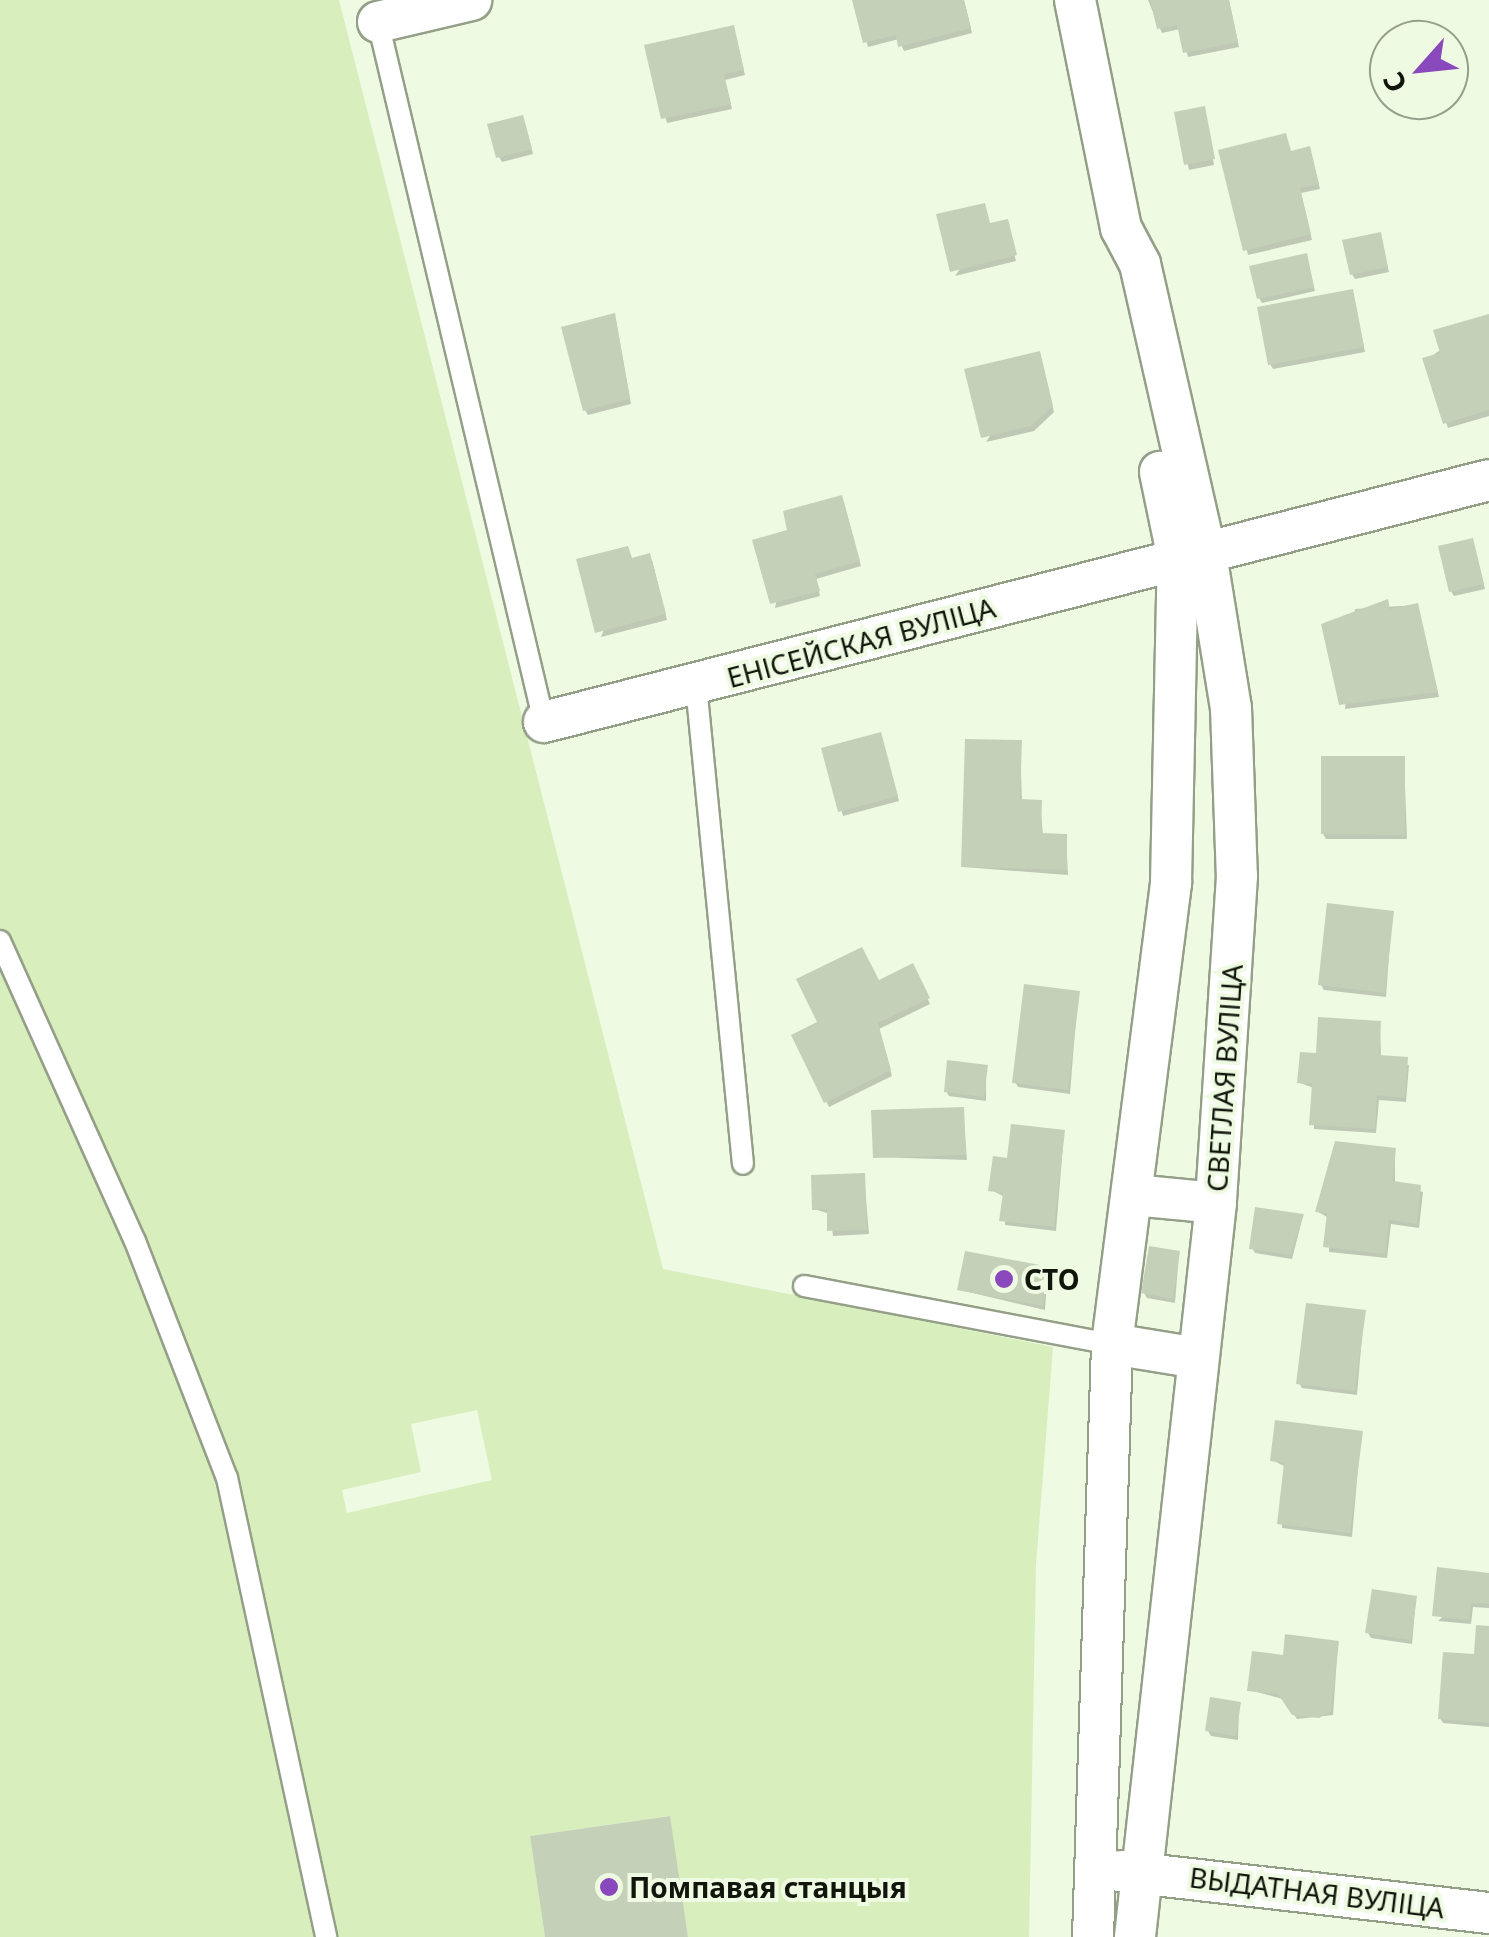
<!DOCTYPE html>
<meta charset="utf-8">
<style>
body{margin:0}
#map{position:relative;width:1489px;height:1937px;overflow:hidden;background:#eefae1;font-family:"Noto Sans",sans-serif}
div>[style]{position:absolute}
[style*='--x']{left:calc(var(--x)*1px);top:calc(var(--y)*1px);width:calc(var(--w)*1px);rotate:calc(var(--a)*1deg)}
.green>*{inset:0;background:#d8eebd}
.shadow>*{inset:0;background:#0003}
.building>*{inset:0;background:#c5d0b8}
.roads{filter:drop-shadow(2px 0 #949f87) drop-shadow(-2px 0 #949f87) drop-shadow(0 2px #949f87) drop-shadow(0 -2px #949f87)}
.service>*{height:20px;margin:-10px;padding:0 10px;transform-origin:10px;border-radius:10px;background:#fff}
.minor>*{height:40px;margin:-20px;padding:0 20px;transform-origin:20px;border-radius:20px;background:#fff}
.dots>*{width:28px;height:28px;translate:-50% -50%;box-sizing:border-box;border:5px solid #eefae1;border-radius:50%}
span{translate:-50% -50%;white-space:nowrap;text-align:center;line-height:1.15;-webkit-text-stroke:8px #eefae1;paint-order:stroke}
.street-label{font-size:28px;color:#11150c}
.poi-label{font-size:28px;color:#11150c;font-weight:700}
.left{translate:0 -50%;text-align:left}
.north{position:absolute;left:1369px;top:20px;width:100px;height:100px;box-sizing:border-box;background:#eefae1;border:2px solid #969e8c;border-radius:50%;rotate:243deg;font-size:28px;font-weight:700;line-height:40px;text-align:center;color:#11150c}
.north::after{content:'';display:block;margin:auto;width:35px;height:45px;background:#8a48bd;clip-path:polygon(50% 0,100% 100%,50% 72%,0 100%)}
</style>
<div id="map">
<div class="green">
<div style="clip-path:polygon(evenodd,0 0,339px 0,663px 1269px,1053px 1347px,1036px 1564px,1029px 1937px,688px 1937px,669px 1816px,530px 1836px,545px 1937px,0 1937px,0 0,477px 1410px,492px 1480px,347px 1513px,342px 1490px,421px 1472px,411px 1424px,477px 1410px)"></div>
</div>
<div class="shadow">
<div style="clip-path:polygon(855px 0,964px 0,972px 33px,904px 51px,899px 39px,868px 47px)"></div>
<div style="clip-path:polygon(1148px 0,1229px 0,1239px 47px,1188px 57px,1180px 29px,1162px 33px)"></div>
<div style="clip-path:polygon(735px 33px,745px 75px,725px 80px,732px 109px,667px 123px,647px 47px)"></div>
<div style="clip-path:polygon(1204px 111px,1214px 165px,1189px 170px,1177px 114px)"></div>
<div style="clip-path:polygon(525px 123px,533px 154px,502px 162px,499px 157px)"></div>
<div style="clip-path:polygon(1221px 152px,1311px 154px,1320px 189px,1301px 193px,1312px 240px,1248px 255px)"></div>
<div style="clip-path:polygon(1006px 224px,1016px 261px,955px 276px,990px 226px)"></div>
<div style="clip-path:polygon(1380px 235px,1389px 272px,1355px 279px,1352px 274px)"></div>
<div style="clip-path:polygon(1306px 256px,1315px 291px,1262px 303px,1259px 298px)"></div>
<div style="clip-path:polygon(1354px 297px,1365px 352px,1273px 369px,1270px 364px)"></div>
<div style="clip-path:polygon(1489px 316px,1489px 416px,1448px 428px,1426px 360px)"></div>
<div style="clip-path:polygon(616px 321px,631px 404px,588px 415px,585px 410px)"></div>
<div style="clip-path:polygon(1041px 359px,1054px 412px,1034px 431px,986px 442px)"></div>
<div style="clip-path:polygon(844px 503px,861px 566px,816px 579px,820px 596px,775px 608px,790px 532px)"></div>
<div style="clip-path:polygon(1474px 546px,1485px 589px,1454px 596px,1451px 591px)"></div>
<div style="clip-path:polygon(632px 560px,652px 560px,667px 620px,601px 637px)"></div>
<div style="clip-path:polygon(1417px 605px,1439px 697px,1345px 709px,1355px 609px)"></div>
<div style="clip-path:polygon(882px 740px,899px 801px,843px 816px,824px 750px)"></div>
<div style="clip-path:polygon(1020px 743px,1022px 802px,1040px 802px,1043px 836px,1066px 837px,1068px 875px,964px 867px)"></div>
<div style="clip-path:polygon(1404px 758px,1407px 839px,1326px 839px,1323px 834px)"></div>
<div style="clip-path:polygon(1392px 913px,1386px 997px,1324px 990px,1321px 985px)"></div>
<div style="clip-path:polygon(912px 967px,930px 1004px,879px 1029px,892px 1076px,829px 1107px,794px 1036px)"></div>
<div style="clip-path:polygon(1078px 993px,1070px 1094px,1018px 1087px,1015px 1082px)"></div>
<div style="clip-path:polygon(1380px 1023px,1381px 1058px,1409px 1065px,1406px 1102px,1379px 1100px,1376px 1133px,1314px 1129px,1314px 1088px,1300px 1083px,1318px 1056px)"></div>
<div style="clip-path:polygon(986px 1068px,986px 1101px,949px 1096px,946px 1091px)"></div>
<div style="clip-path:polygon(963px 1110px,967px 1160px,875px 1157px)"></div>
<div style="clip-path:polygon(1064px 1133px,1056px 1231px,1005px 1225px,1005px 1197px,991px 1190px,1009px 1160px)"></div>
<div style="clip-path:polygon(1395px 1150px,1395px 1184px,1423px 1192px,1419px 1228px,1391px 1224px,1387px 1258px,1329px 1252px,1329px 1218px,1318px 1212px)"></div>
<div style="clip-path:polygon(864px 1176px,869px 1234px,833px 1236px,830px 1214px,814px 1209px)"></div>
<div style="clip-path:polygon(1303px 1216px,1292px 1259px,1255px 1253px,1252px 1248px)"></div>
<div style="clip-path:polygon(1179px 1253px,1175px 1303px,1147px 1298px,1144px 1293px)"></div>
<div style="clip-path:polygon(1048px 1269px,1045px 1310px,960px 1290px)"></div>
<div style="clip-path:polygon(1364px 1313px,1357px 1395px,1302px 1388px,1299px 1383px)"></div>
<div style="clip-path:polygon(1361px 1434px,1352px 1537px,1282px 1528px,1286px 1467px,1272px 1460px)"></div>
<div style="clip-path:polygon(1489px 1575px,1489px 1608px,1473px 1607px,1471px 1624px,1438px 1621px)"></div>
<div style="clip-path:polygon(1416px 1598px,1412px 1644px,1371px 1638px,1368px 1633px)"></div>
<div style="clip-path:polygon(1489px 1628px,1489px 1727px,1443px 1723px,1440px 1718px)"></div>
<div style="clip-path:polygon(1338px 1643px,1333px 1715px,1297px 1719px,1283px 1699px,1249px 1690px,1285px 1658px)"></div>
<div style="clip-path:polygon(1239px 1704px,1238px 1740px,1211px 1736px,1208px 1731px)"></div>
</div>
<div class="building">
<div style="clip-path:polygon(852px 0,964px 0,971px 28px,898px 47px,896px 35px,863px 43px)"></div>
<div style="clip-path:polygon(1150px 0,1229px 0,1238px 42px,1183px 53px,1177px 25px,1157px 29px)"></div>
<div style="clip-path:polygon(734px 25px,744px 70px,724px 74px,731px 104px,661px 119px,644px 45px)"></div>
<div style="clip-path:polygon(1205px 106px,1215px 159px,1184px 165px,1174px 112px)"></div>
<div style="clip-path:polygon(523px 115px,532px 149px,496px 158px,487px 124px)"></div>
<div style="clip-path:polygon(1286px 133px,1291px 151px,1310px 146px,1319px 184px,1300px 188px,1311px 234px,1243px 251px,1218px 150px)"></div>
<div style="clip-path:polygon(985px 203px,990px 223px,1008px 219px,1017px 255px,950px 272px,936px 214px)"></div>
<div style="clip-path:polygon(1381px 232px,1388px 267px,1350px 275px,1342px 240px)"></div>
<div style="clip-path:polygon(1307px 253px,1314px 287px,1257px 299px,1249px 266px)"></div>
<div style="clip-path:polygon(1353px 289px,1364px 347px,1268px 365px,1257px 307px)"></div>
<div style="clip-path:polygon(615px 313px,630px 399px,583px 411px,561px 327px)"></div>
<div style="clip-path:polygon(1489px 314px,1489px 410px,1443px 424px,1422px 358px,1440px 353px,1433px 330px)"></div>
<div style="clip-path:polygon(1040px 351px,1053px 406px,1031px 426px,981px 438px,964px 369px)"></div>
<div style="clip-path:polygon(842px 495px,860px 561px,815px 574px,820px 591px,770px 604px,752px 540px,787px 530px,783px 511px)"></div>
<div style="clip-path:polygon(1473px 538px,1484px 584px,1449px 592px,1438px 546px)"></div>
<div style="clip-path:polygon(628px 546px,632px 558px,650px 553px,666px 614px,595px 633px,576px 559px)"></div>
<div style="clip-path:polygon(1388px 599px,1390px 609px,1418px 603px,1438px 692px,1339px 705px,1321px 624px)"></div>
<div style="clip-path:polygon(881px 732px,898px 796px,838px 812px,821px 748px)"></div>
<div style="clip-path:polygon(965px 739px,1022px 740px,1020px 799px,1042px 800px,1041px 833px,1067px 834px,1067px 870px,961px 867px)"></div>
<div style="clip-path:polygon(1321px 756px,1405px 756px,1405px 835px,1321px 834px)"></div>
<div style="clip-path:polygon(1327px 903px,1394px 911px,1385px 993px,1318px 985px)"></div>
<div style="clip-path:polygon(862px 947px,879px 980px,913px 963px,930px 998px,878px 1023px,891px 1070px,824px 1103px,791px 1035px,817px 1022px,796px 979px)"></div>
<div style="clip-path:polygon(1024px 984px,1080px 991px,1068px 1090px,1012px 1083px)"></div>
<div style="clip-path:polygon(1318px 1017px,1381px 1021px,1379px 1055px,1408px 1057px,1405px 1098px,1377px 1095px,1375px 1129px,1309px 1125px,1312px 1084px,1297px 1083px,1300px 1052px,1316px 1053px)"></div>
<div style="clip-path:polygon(947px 1060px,988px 1065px,984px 1097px,944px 1092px)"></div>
<div style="clip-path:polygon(964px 1107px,966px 1155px,873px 1158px,871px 1110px)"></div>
<div style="clip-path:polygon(1011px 1124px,1065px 1130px,1054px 1227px,999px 1221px,1003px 1193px,988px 1191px,993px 1156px,1007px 1158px)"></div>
<div style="clip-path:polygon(1335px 1141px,1396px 1148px,1393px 1181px,1421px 1185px,1417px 1224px,1389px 1220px,1385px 1254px,1323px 1247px,1327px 1213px,1315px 1212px)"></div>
<div style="clip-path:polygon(865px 1173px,867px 1230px,827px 1231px,827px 1209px,812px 1210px,811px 1175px)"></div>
<div style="clip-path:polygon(1255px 1207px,1304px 1214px,1290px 1255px,1249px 1249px)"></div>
<div style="clip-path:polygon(1149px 1246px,1180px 1251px,1173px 1299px,1141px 1293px)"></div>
<div style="clip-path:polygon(965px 1251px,1050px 1267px,1043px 1306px,957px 1290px)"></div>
<div style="clip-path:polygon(1306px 1303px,1366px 1310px,1355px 1391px,1296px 1384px)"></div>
<div style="clip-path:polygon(1275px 1420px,1363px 1431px,1350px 1533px,1277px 1524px,1284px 1463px,1270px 1461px)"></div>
<div style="clip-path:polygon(1437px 1567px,1489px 1573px,1489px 1604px,1471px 1603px,1469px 1620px,1432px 1616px)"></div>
<div style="clip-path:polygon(1372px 1589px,1417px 1596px,1411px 1640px,1365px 1633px)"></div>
<div style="clip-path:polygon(1476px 1625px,1489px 1626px,1489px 1723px,1438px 1719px,1443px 1652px,1474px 1654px)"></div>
<div style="clip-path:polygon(1285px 1634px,1339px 1641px,1331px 1711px,1319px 1718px,1292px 1715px,1278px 1694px,1247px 1691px,1252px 1651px,1283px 1655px)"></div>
<div style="clip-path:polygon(1210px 1697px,1241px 1702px,1236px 1736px,1205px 1731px)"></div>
<div style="clip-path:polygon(670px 1816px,688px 1937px,545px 1937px,530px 1836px)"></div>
</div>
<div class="roads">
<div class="service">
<div style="--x:378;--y:22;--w:719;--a:76.66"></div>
<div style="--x:696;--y:685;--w:481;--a:84.4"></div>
<div style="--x:0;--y:941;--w:329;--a:65.8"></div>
<div style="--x:135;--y:1241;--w:254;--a:68.8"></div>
<div style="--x:227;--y:1478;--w:470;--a:77.8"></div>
<div style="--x:804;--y:1286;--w:313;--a:10.7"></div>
</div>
<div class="minor">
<div style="--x:1075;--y:0;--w:233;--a:78.6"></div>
<div style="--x:1121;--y:228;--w:41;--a:62.2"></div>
<div style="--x:1140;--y:264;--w:297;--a:77.2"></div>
<div style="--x:1206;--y:554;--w:156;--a:80.8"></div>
<div style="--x:1231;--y:708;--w:168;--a:88"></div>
<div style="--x:1237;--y:876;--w:328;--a:93.7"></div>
<div style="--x:1216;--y:1203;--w:738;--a:96.3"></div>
<div style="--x:378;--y:22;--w:96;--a:-13.3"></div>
<div style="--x:544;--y:722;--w:975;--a:-14.36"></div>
<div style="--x:1133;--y:1195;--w:83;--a:5.5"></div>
<div style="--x:1112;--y:1344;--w:87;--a:9.2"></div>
<div style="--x:1120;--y:1871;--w:371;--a:6.5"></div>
<div style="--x:1093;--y:1937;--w:593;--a:-88.16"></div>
<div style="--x:1112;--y:1344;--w:465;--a:-82.7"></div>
<div style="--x:1171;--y:883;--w:324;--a:-88.8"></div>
<div style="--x:1178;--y:559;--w:89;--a:-101.7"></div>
</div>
</div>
<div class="dots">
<div style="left:1004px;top:1279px;background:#8a48bd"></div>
<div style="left:609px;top:1887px;background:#8a48bd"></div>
</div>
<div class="street-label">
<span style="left:861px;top:642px;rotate:-15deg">ЕНІСЕЙСКАЯ ВУЛІЦА</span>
<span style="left:1224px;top:1078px;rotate:-86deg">СВЕТЛАЯ ВУЛІЦА</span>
<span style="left:1317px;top:1892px;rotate:7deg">ВЫДАТНАЯ ВУЛІЦА</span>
</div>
<div class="poi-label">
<span class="left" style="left:1024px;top:1279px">СТО</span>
<span class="left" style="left:629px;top:1887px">Помпавая станцыя</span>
</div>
<div class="north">С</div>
</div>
